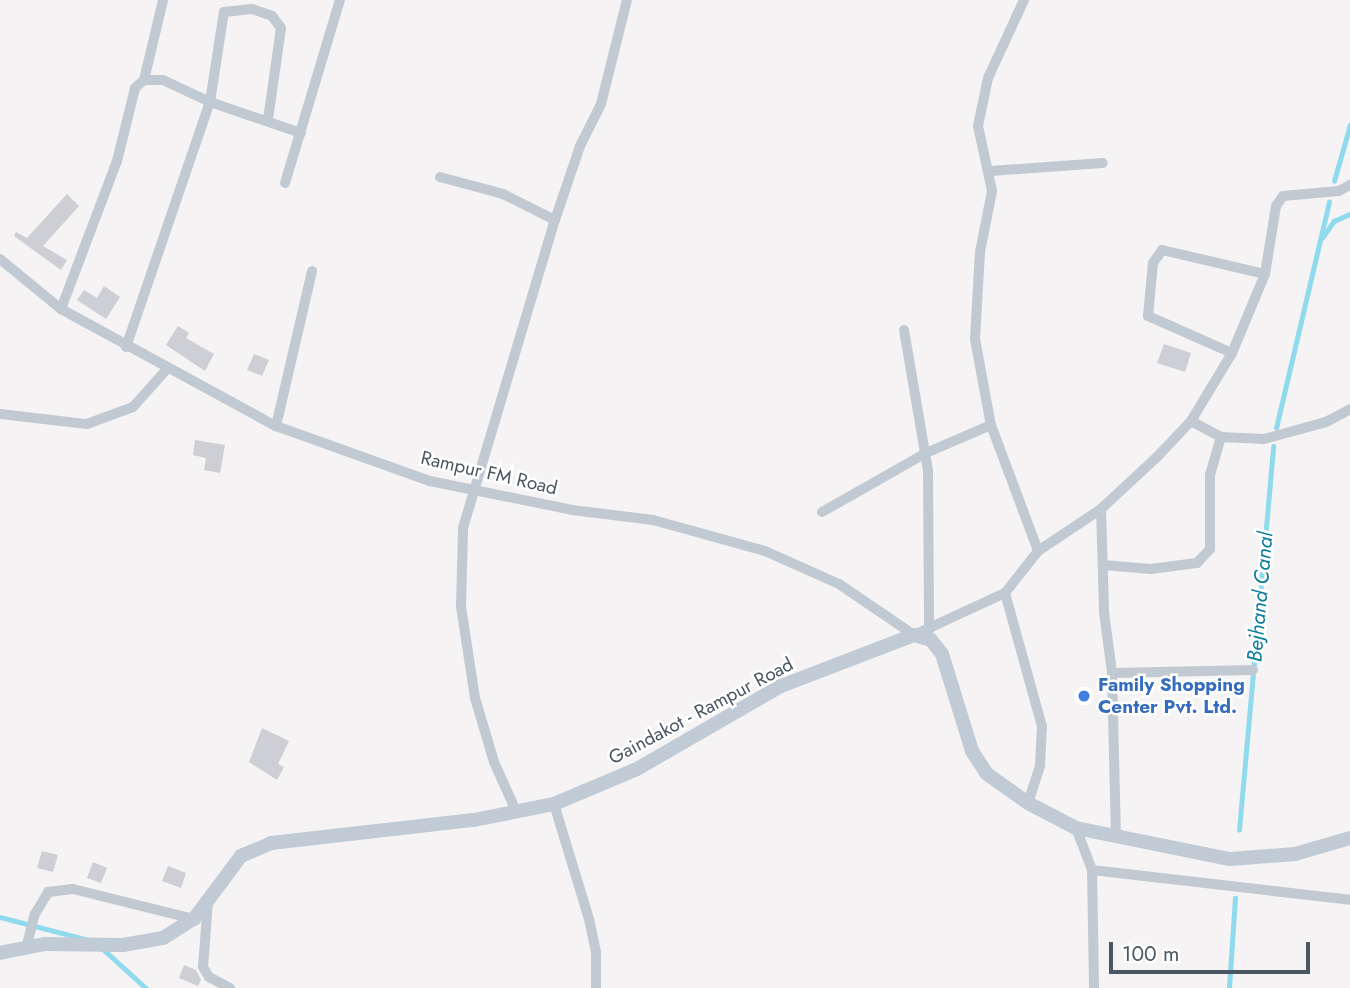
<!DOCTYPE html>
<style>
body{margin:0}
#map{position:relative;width:1350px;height:988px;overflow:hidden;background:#f5f3f3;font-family:Jost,sans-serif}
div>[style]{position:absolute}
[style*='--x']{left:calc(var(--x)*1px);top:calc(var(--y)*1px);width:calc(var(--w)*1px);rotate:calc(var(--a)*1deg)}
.stream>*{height:4.5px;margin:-2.25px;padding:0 2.25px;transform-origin:2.25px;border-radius:2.25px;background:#90daee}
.building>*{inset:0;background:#cdcfd5}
.street>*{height:10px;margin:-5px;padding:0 5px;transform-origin:5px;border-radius:5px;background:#c1cad2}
.secondary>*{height:14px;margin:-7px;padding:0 7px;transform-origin:7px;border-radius:7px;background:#c1cbd6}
.dots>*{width:19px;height:19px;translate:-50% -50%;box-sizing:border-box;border:4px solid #fff;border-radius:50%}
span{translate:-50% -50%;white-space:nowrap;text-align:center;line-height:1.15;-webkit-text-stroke:5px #fff;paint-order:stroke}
.street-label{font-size:19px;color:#4a5661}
.shop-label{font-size:19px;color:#366cbe;font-weight:700}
.left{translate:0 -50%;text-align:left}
.water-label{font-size:21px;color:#0c7c9b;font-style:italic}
.scale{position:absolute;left:1109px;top:942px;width:201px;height:32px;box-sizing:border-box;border:4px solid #4a5661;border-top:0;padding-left:9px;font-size:21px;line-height:24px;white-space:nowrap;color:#4a5661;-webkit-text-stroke:5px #fff;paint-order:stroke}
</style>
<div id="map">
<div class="stream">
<div style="--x:1334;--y:181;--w:58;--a:-74.1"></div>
<div style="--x:1322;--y:238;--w:21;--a:-55"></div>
<div style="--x:1334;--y:221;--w:17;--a:-24"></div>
<div style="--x:1276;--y:428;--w:232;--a:-76.8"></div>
<div style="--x:1239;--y:830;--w:385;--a:-84.9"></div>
<div style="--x:0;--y:917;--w:96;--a:14.5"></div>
<div style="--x:103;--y:949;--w:58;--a:42.2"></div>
<div style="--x:1229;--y:988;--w:90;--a:-86.2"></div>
</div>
<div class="building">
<div style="clip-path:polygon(67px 194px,79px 206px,43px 246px,67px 260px,61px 270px,14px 236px,16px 232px,27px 238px)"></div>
<div style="clip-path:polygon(104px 286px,120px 297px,106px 319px,77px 300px,84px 290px,97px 298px)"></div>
<div style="clip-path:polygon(178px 326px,189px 333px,186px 338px,214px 354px,205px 371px,166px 345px)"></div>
<div style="clip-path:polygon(1164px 344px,1191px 353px,1185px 372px,1157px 363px)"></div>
<div style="clip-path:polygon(254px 354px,269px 360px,262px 376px,247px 370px)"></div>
<div style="clip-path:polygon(195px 440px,225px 445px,220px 473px,204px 470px,206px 458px,193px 455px)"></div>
<div style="clip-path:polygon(262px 728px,289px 741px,278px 764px,284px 767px,277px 780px,249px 762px)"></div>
<div style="clip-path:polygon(42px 851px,58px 855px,53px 872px,37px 868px)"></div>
<div style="clip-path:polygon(93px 862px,107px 868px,101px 883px,87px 878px)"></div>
<div style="clip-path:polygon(168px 866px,186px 873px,181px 888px,162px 881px)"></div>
<div style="clip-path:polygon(184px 965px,196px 970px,201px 980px,198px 986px,179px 978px)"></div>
</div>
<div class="street">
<div style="--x:1024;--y:0;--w:86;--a:114.8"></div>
<div style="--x:988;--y:78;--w:49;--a:101.8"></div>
<div style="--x:978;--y:126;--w:66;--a:77.8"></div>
<div style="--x:992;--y:191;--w:62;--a:101.1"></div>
<div style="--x:980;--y:252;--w:87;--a:93.3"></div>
<div style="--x:975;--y:339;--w:87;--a:79.5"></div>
<div style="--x:991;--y:425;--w:134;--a:69.5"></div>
<div style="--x:144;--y:80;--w:82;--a:-76.6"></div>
<div style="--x:991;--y:171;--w:112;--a:-4.1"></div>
<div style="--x:440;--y:177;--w:65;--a:15.1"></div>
<div style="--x:503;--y:194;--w:58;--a:26.6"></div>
<div style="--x:285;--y:183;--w:191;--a:-73.3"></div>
<div style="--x:0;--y:259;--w:79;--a:39.3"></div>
<div style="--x:61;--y:309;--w:245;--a:28.6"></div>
<div style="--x:276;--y:426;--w:164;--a:19.7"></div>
<div style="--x:430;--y:481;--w:145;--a:11.5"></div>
<div style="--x:572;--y:510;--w:82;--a:7"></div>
<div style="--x:653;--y:520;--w:116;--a:15.5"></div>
<div style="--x:765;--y:551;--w:81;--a:24"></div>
<div style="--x:839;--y:584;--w:91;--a:34.2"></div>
<div style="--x:914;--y:635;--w:100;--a:-24.8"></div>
<div style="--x:1005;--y:593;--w:53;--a:-51.8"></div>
<div style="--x:1038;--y:551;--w:76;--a:-33.7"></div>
<div style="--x:1101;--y:509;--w:76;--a:-42.9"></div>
<div style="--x:1157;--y:457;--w:50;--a:-46.6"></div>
<div style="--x:1191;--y:421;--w:79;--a:-58.9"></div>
<div style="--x:1232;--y:353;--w:86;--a:-67.3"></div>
<div style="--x:1265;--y:274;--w:69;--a:-80.8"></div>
<div style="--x:1276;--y:206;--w:12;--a:-55"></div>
<div style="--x:1283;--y:196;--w:56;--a:-5.1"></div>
<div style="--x:1339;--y:191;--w:13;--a:-29"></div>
<div style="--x:61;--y:309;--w:158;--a:-69.3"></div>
<div style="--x:117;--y:161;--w:75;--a:-76.1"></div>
<div style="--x:135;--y:88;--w:12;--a:-42"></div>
<div style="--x:144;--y:80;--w:19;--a:0"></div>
<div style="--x:163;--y:80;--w:52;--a:25.1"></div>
<div style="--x:210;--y:102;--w:96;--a:18.8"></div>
<div style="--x:904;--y:330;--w:142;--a:80.3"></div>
<div style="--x:928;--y:470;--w:160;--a:89.6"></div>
<div style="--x:126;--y:347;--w:259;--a:-71.1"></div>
<div style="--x:210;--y:102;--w:91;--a:-81.2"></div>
<div style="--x:224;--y:12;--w:28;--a:-6"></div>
<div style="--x:252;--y:9;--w:21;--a:19"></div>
<div style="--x:272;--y:16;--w:15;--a:53"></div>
<div style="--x:281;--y:28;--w:92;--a:98.1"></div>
<div style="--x:1232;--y:353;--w:92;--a:-156.2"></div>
<div style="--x:1148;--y:316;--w:53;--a:-84.6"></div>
<div style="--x:1153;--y:263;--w:16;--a:-55"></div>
<div style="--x:1162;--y:250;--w:106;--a:13.1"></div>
<div style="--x:0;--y:414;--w:88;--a:6.6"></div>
<div style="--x:87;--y:424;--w:49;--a:-20.3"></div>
<div style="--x:133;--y:407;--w:51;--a:-48.2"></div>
<div style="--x:1191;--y:421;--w:34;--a:28"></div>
<div style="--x:1221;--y:437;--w:43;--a:2.7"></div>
<div style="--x:1264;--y:439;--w:64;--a:-15.3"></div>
<div style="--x:1326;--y:422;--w:27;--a:-28"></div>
<div style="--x:276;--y:426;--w:159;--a:-76.9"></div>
<div style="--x:1101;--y:509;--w:103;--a:88.3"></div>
<div style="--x:1104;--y:612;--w:62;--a:82.5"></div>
<div style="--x:1112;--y:673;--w:163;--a:88.6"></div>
<div style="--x:822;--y:512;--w:120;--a:-29.6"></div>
<div style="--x:926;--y:453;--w:71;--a:-23.3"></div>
<div style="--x:1103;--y:565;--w:48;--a:4.8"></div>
<div style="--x:1151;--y:569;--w:46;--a:-7.4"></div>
<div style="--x:1197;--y:563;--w:19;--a:-47"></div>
<div style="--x:1210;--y:549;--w:74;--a:-90"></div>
<div style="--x:1210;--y:475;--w:40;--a:-74"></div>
<div style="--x:1005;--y:593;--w:138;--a:74.5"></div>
<div style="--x:1042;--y:726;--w:40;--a:92.9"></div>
<div style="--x:1040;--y:766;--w:39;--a:108"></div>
<div style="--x:1112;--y:673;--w:141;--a:-1.2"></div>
<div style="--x:554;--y:804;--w:120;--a:73.1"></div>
<div style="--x:589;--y:919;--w:35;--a:78"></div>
<div style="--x:596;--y:953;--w:35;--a:90"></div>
<div style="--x:517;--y:813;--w:56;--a:-114.3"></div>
<div style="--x:494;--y:762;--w:67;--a:-106.5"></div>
<div style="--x:475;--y:698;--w:93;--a:-98.7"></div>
<div style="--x:461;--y:606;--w:78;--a:-88.5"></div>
<div style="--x:463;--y:528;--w:321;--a:-73.4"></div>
<div style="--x:555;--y:220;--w:78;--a:-71.3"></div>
<div style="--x:580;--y:146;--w:47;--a:-63.4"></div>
<div style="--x:601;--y:104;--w:107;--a:-76"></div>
<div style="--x:1076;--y:828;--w:45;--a:69.1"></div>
<div style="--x:1092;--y:870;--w:118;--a:89"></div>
<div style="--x:1092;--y:870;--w:260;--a:6.6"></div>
<div style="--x:208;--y:901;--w:66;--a:94.3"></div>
<div style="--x:203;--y:967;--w:12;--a:59"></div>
<div style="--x:209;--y:977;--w:24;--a:28"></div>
<div style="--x:26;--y:949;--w:36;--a:-76"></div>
<div style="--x:35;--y:914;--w:26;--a:-59"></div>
<div style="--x:48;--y:892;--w:25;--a:-7"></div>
<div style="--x:73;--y:889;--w:125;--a:13.9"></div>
</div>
<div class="secondary">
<div style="--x:0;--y:953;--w:46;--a:-11.3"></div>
<div style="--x:45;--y:944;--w:78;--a:0.7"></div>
<div style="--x:123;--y:945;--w:41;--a:-9.9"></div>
<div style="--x:163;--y:938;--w:36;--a:-32"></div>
<div style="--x:194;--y:919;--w:79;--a:-53.3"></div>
<div style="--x:241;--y:856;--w:33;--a:-23"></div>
<div style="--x:271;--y:843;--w:204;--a:-6.5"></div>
<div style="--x:474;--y:820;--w:82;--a:-11.3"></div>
<div style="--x:554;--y:804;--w:90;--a:-22.9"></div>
<div style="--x:637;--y:769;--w:166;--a:-30"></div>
<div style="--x:781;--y:686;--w:142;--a:-21"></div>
<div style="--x:914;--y:635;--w:18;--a:16"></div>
<div style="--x:931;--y:640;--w:18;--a:52"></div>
<div style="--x:942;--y:654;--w:102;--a:72.8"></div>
<div style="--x:972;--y:751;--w:27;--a:57"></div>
<div style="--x:987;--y:774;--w:50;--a:35.3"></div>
<div style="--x:1028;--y:803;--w:54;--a:27.5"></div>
<div style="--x:1076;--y:828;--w:157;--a:11.4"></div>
<div style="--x:1230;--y:859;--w:65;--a:-4.4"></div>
<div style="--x:1295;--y:854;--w:57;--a:-16.2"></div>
</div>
<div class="dots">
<div style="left:1084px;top:696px;background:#3f7fe0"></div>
</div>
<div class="street-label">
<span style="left:489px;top:473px;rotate:13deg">Rampur FM Road</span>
<span style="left:701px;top:711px;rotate:-28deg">Gaindakot - Rampur Road</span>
</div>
<div class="shop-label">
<span class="left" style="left:1098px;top:696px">Family Shopping<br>Center Pvt. Ltd.</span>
</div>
<div class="water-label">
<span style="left:1260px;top:597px;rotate:-85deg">Bejhand Canal</span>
</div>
<div class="scale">100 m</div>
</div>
